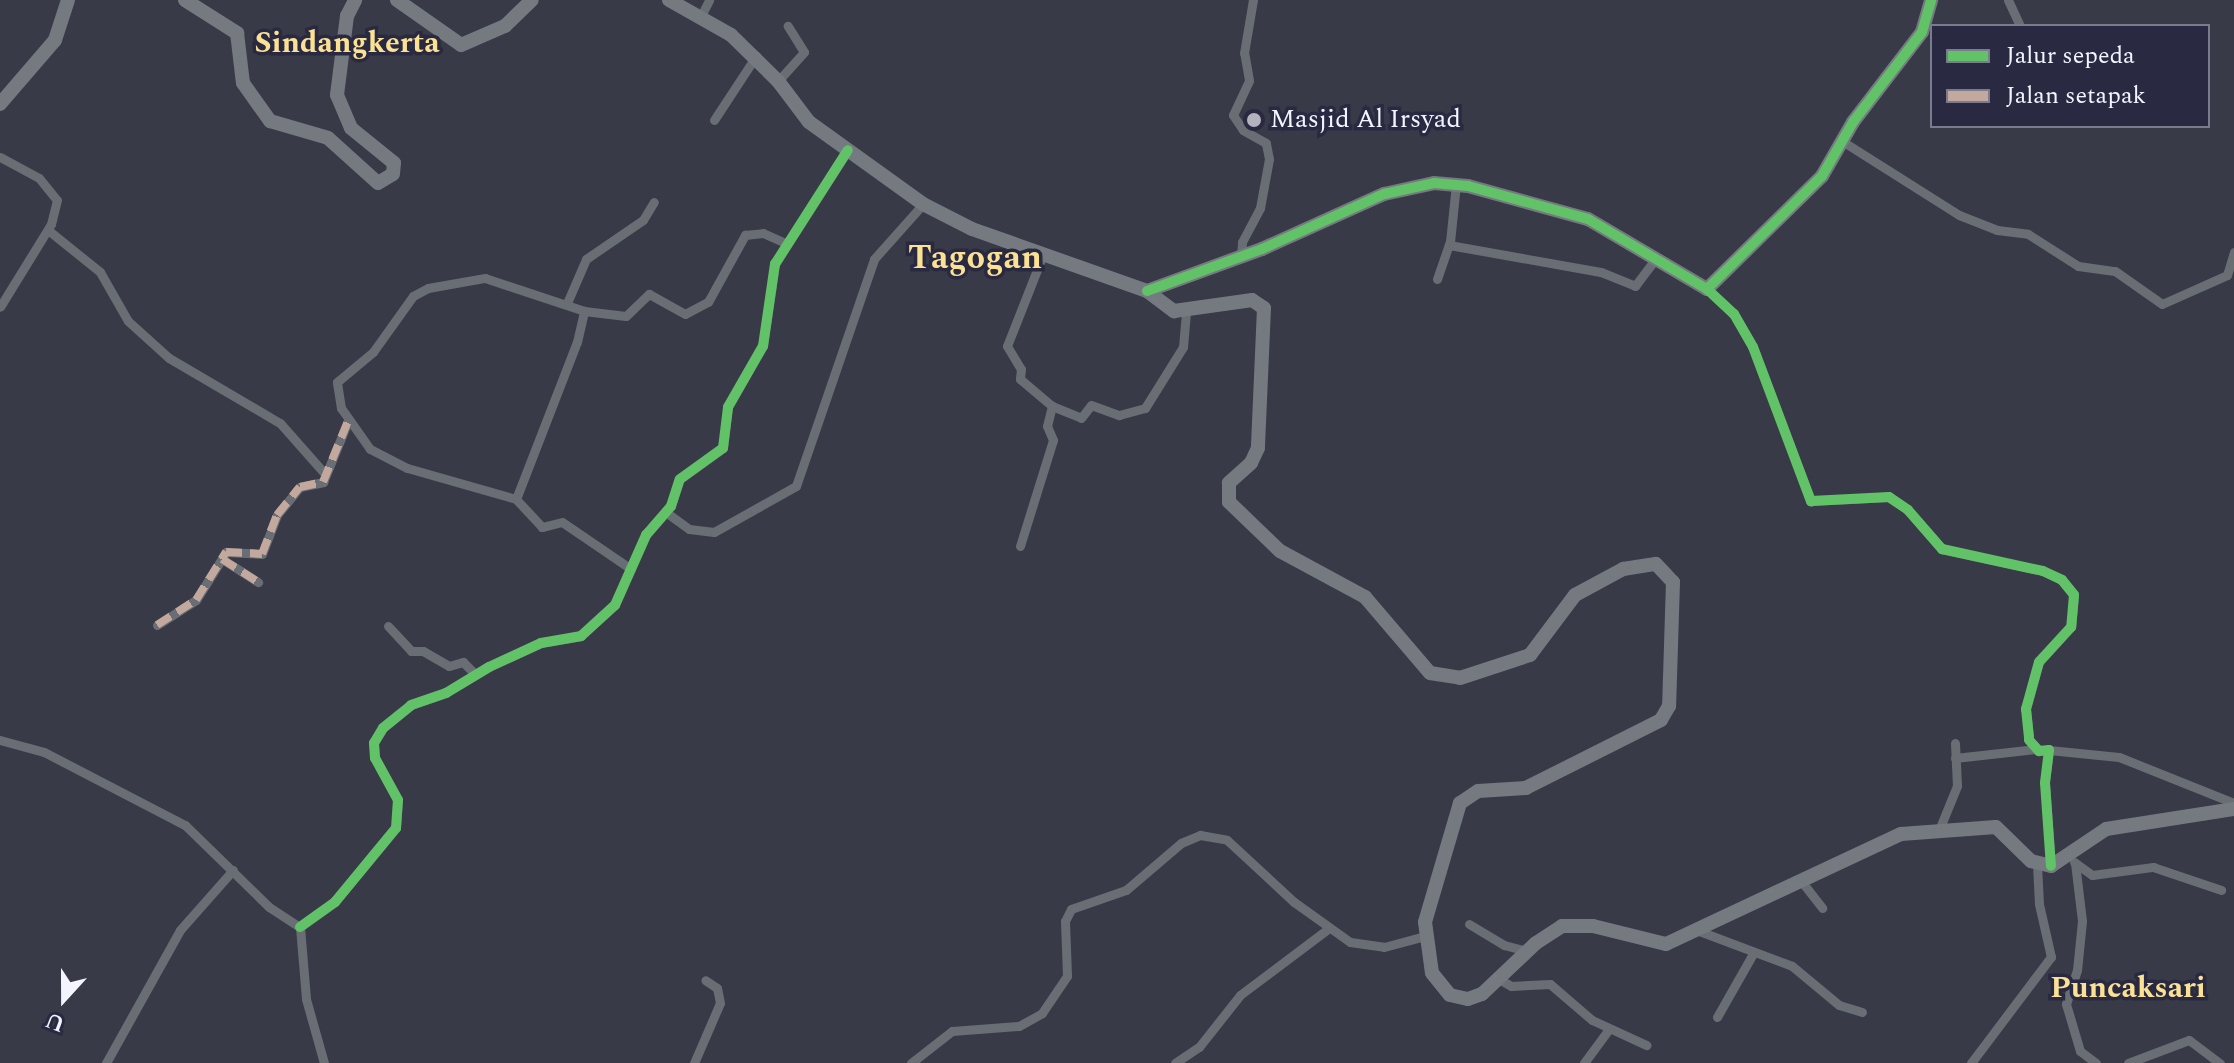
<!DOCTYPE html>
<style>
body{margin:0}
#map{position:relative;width:2234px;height:1063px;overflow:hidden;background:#393a47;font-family:Spectral,serif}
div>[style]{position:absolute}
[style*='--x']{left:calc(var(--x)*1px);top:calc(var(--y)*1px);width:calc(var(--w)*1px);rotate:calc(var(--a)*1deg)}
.street>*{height:9px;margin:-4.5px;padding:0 4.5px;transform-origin:4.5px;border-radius:4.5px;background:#696e74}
.secondary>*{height:14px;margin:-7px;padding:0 7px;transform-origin:7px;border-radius:7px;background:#757a81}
.quiet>*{height:8px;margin-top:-4px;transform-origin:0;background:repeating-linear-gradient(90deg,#c3a89e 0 16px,transparent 0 24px)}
.cycleway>*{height:10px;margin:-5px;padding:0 5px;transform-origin:5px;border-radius:5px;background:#61c268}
.dots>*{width:22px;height:22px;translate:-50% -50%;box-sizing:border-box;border:4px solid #292a42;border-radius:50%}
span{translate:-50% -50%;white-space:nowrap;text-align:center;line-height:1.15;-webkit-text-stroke:7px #292a42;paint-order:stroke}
.poi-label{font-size:26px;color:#f3f4fd}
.left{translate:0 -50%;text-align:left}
.quarter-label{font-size:30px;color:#fbe194;font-weight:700}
.district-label{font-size:34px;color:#fbe194;font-weight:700}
.legend{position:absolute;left:1930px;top:24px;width:280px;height:104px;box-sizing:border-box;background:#292a42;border:2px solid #7a7b8d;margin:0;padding:10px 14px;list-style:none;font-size:24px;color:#f3f4fd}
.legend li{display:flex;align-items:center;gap:16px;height:40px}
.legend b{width:40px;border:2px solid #7a7b8d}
.north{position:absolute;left:24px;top:959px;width:80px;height:80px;-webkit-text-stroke:6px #292a42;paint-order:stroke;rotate:201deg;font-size:22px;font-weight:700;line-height:32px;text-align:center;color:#f3f4fd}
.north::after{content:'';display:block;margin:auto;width:28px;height:36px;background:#f3f4fd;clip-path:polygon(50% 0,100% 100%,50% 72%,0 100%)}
</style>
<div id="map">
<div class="street">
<div style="--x:2008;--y:0;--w:29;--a:65"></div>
<div style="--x:701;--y:16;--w:18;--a:-63"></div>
<div style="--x:778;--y:81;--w:39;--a:-48"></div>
<div style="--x:804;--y:52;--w:31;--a:-122"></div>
<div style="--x:714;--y:120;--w:77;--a:-56.7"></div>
<div style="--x:1842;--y:141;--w:138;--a:32.3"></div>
<div style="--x:1959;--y:215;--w:41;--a:21.5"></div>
<div style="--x:1997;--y:230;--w:31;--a:7"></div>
<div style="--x:2028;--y:234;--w:59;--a:32.6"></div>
<div style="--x:2078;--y:266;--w:37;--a:8"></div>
<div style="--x:2115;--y:271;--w:57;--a:35.1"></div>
<div style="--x:2162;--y:304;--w:71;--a:-24"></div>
<div style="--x:2227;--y:275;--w:24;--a:-73"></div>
<div style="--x:0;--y:157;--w:44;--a:28.3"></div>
<div style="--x:39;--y:178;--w:28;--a:51"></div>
<div style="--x:57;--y:200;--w:25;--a:104"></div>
<div style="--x:51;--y:224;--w:97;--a:121.6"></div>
<div style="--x:48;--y:230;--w:67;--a:38.9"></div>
<div style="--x:100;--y:272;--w:56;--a:60.3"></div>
<div style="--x:128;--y:321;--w:55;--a:42.1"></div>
<div style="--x:169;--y:358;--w:129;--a:30.4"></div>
<div style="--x:280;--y:423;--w:69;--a:48.5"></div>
<div style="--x:1449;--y:245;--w:154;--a:10.1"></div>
<div style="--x:1601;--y:272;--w:37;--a:22"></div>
<div style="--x:1635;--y:286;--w:35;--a:-53"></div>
<div style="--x:1044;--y:252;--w:101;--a:111.5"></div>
<div style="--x:1007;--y:346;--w:27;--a:59"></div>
<div style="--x:1021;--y:369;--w:10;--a:96"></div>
<div style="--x:1020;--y:379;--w:42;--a:40.2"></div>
<div style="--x:1052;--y:406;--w:31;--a:22"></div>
<div style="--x:1081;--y:418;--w:16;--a:-52"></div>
<div style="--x:1091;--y:405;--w:30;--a:20"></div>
<div style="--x:1119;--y:415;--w:27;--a:-15"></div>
<div style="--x:1145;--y:408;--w:72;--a:-58.1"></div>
<div style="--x:1183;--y:347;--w:36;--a:-85"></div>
<div style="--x:1241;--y:257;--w:15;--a:-86"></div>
<div style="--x:1242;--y:242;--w:38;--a:-62"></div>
<div style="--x:1260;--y:208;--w:50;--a:-79.6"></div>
<div style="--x:1269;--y:159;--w:16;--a:-101"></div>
<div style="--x:1266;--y:143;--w:26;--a:-151"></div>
<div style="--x:1243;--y:130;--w:18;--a:-124"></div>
<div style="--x:1233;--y:115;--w:38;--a:-65"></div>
<div style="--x:1249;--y:80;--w:27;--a:-100"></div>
<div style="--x:1244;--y:53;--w:54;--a:-80.4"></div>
<div style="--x:1437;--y:279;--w:39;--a:-71"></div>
<div style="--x:1450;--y:242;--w:58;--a:-84.1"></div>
<div style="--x:1707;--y:289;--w:37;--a:43"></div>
<div style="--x:1734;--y:314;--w:38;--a:60"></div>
<div style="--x:1753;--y:347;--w:165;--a:69.4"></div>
<div style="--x:1811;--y:501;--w:78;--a:-2.9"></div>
<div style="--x:1889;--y:497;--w:23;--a:34"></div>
<div style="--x:1908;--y:510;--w:52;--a:48.9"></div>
<div style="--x:1942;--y:549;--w:103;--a:12.3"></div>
<div style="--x:2043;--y:571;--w:21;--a:25"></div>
<div style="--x:2062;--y:580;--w:19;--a:51"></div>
<div style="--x:2074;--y:595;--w:32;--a:95"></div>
<div style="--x:2071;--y:627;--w:47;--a:132.4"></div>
<div style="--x:2039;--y:662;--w:49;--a:105.5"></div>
<div style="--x:2026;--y:709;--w:31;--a:84"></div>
<div style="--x:2029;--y:740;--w:15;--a:48"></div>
<div style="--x:2039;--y:751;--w:10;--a:-6"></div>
<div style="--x:2049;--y:750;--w:33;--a:97"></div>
<div style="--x:2045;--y:783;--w:83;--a:85.9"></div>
<div style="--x:567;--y:303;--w:48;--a:-66.6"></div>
<div style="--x:586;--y:259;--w:69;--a:-34.4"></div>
<div style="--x:643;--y:220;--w:21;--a:-59"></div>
<div style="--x:516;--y:499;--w:168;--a:-68.8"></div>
<div style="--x:577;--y:342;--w:32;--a:-77"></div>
<div style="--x:667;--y:513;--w:27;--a:36"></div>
<div style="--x:689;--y:529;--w:25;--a:7"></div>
<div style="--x:714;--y:532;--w:94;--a:-29.3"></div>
<div style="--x:796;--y:486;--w:240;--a:-71"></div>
<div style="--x:874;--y:259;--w:74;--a:-48.3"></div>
<div style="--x:1020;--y:546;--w:111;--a:-72.7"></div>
<div style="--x:1053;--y:440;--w:15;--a:-113"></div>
<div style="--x:1047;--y:426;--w:21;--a:-76"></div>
<div style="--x:222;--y:559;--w:43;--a:32.6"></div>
<div style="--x:631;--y:569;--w:83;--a:-145.7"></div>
<div style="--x:562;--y:522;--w:21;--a:166"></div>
<div style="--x:542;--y:527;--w:38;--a:-133"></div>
<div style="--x:516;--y:499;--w:113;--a:-164.1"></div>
<div style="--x:407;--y:468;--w:42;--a:-152.8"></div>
<div style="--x:370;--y:449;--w:50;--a:-125.3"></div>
<div style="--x:341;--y:408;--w:26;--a:-99"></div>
<div style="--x:337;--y:382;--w:47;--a:-39.8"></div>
<div style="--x:373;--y:352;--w:69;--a:-54.5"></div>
<div style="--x:413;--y:296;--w:17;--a:-28"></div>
<div style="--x:428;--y:288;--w:58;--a:-10"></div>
<div style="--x:485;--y:278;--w:104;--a:18.4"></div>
<div style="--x:584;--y:311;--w:42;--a:6.8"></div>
<div style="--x:626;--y:316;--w:32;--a:-44"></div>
<div style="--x:649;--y:294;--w:41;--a:29.1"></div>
<div style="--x:685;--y:314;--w:26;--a:-28"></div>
<div style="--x:708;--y:302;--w:77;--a:-61.1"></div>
<div style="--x:745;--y:235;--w:18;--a:-6"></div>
<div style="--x:763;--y:233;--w:24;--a:24"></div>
<div style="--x:157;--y:625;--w:46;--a:-32.7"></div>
<div style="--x:196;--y:600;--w:57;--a:-58"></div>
<div style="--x:226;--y:552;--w:36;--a:3"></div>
<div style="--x:262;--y:554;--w:42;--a:-69"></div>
<div style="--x:277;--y:515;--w:36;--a:-51"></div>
<div style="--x:300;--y:487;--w:24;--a:-12"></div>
<div style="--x:323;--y:482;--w:66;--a:-67.7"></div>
<div style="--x:388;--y:626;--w:34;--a:47"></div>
<div style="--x:411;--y:651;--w:12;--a:0"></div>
<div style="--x:423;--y:651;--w:30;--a:30"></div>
<div style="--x:449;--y:666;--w:15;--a:-16"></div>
<div style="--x:463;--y:662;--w:18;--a:45"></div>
<div style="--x:0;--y:740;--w:46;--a:15.3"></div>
<div style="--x:44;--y:752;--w:159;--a:27.4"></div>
<div style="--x:185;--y:825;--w:117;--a:44.3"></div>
<div style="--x:269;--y:907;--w:37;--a:33"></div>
<div style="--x:300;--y:927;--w:72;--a:85.2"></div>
<div style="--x:306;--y:999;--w:66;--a:74.3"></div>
<div style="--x:2049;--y:750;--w:70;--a:5.7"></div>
<div style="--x:2119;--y:757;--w:124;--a:21.8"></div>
<div style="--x:1955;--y:758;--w:82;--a:-6.3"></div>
<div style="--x:1939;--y:830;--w:48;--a:-67.8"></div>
<div style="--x:1957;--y:786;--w:43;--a:-92.7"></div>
<div style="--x:2074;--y:862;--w:22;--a:36"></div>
<div style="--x:2092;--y:875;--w:62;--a:-7.5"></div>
<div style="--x:2153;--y:867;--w:72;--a:18.7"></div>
<div style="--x:2075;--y:863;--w:58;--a:83.1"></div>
<div style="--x:2082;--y:921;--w:49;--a:95.8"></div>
<div style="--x:2077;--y:970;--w:36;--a:108"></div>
<div style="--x:2066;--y:1004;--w:49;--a:73.4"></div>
<div style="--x:2080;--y:1051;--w:20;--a:37"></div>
<div style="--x:1802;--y:882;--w:33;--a:52"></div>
<div style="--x:1469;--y:924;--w:41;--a:31"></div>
<div style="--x:1504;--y:945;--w:23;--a:15"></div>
<div style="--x:300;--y:927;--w:43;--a:-35.5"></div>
<div style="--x:335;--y:902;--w:96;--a:-50.5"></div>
<div style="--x:396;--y:828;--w:28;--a:-86"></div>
<div style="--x:398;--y:800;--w:48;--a:-118.7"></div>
<div style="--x:375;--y:758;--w:15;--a:-94"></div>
<div style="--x:374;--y:743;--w:17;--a:-59"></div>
<div style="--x:383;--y:728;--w:36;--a:-39"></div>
<div style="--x:411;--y:705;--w:37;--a:-19"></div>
<div style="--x:446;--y:693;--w:50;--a:-31.2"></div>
<div style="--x:489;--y:667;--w:57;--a:-24.8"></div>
<div style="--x:541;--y:643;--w:41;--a:-9.9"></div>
<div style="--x:581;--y:636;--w:46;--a:-42.4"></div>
<div style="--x:615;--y:605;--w:77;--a:-66.1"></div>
<div style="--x:646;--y:535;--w:38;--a:-49"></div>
<div style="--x:671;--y:506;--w:28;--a:-72"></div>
<div style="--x:680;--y:479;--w:53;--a:-35.8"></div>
<div style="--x:723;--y:448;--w:41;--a:-83"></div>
<div style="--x:728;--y:407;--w:70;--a:-60.2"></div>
<div style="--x:763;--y:346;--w:83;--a:-81.7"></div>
<div style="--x:775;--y:264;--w:135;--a:-57.4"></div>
<div style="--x:1699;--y:931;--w:99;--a:20.6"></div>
<div style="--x:1792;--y:966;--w:61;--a:39.7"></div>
<div style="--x:1839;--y:1005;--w:24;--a:17"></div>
<div style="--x:1499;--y:979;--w:14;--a:30"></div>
<div style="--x:1511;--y:986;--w:39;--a:-3"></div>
<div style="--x:1550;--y:984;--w:55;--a:40.6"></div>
<div style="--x:1592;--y:1020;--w:60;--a:24.8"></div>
<div style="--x:1717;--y:1017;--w:75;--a:-60.4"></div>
<div style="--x:106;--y:1063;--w:152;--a:-60.9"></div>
<div style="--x:180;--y:930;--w:80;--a:-48.5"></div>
<div style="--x:694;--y:1063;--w:65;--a:-66.6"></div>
<div style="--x:720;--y:1003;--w:15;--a:-101"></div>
<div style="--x:717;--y:988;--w:14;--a:-146"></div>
<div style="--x:911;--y:1063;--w:52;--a:-38"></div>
<div style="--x:952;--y:1031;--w:67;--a:-4.3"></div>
<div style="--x:1019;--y:1026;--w:26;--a:-29"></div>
<div style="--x:1042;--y:1013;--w:45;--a:-56"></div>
<div style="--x:1067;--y:976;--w:55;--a:-92.1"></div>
<div style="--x:1065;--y:921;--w:13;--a:-63"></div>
<div style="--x:1071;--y:909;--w:58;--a:-19.1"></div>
<div style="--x:1126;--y:890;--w:72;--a:-40.5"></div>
<div style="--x:1181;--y:843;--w:21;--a:-23"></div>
<div style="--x:1200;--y:835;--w:27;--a:10"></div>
<div style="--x:1227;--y:840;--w:91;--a:42.8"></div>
<div style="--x:1294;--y:902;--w:69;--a:35.5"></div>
<div style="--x:1350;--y:942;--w:34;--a:8"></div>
<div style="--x:1384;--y:947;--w:42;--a:-15"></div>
<div style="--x:1175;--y:1063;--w:29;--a:-34"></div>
<div style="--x:1199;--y:1047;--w:66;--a:-51.7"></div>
<div style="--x:1240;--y:995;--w:110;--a:-36.9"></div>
<div style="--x:1584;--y:1063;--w:42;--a:-53.7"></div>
<div style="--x:1971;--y:1063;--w:133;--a:-53"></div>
<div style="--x:2051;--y:957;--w:54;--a:-102.8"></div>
<div style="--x:2039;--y:904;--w:40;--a:-92.9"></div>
<div style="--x:2128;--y:1063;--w:65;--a:-20.7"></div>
<div style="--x:2189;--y:1040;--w:39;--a:37"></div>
</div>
<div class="secondary">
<div style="--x:185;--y:0;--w:62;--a:32.4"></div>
<div style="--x:237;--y:33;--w:50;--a:83.2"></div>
<div style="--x:243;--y:83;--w:47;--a:54.6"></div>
<div style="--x:270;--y:121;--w:60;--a:16.3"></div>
<div style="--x:328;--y:138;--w:67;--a:42"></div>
<div style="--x:378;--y:183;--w:17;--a:-31"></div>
<div style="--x:393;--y:174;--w:11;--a:-85"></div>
<div style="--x:394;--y:163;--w:55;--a:-140.9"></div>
<div style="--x:351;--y:128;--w:36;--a:-113"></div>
<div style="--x:337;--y:95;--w:80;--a:-82.8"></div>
<div style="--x:347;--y:16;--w:18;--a:-63"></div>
<div style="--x:397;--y:0;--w:78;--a:35.1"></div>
<div style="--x:461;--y:45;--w:48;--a:-23.4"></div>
<div style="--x:505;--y:26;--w:37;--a:-44"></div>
<div style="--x:669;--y:0;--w:71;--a:29.4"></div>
<div style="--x:731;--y:35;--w:66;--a:44.4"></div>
<div style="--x:778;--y:81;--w:51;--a:52.9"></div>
<div style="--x:809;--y:122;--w:140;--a:35.7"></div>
<div style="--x:923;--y:204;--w:55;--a:27"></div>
<div style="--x:972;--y:229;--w:186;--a:19.5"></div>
<div style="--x:1147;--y:291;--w:122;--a:-20.1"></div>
<div style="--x:1262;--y:249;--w:134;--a:-24.3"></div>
<div style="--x:1384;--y:194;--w:51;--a:-12.4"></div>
<div style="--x:1434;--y:183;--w:34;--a:5"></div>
<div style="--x:1468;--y:186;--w:124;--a:15.4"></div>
<div style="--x:1588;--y:219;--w:138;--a:30.5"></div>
<div style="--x:1707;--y:289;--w:161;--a:-44.5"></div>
<div style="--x:1822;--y:176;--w:62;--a:-60.1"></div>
<div style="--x:1853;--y:122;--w:113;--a:-52.5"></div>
<div style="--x:1922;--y:32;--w:33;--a:-74"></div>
<div style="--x:0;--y:104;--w:84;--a:-49.3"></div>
<div style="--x:55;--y:40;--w:42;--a:-72"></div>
<div style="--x:1147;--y:291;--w:34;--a:37"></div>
<div style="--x:1174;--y:311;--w:79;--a:-8"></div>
<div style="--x:1252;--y:300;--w:14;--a:34"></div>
<div style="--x:1264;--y:308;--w:140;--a:92.5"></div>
<div style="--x:1258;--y:448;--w:17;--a:115"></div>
<div style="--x:1251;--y:463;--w:30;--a:138"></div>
<div style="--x:1229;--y:483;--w:19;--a:90"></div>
<div style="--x:1229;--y:502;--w:71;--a:43.9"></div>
<div style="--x:1280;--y:551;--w:97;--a:28.4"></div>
<div style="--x:1365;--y:597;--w:100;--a:49.5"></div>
<div style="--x:1430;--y:673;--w:30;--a:9"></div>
<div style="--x:1460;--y:678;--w:74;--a:-18.2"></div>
<div style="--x:1530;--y:655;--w:75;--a:-53.1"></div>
<div style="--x:1575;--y:595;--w:55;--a:-28.4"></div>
<div style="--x:1623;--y:569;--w:33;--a:-9"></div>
<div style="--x:1656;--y:564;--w:25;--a:47"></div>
<div style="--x:1673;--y:582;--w:124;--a:91.8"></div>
<div style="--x:1669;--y:706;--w:16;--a:120"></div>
<div style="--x:1661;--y:720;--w:151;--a:153.3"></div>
<div style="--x:1526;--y:788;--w:48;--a:176.4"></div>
<div style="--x:1478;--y:791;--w:22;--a:146"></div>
<div style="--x:1460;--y:803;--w:124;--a:106.4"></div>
<div style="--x:1425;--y:922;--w:51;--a:82.2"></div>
<div style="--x:1432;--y:973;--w:28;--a:51"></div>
<div style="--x:1450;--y:995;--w:18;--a:13"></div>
<div style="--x:1468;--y:999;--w:15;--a:-20"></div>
<div style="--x:1482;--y:994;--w:74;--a:-43.4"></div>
<div style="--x:1536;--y:943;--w:31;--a:-33"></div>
<div style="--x:1562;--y:926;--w:31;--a:0"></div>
<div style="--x:1593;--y:926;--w:75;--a:13.9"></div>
<div style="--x:1666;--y:944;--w:259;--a:-25.1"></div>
<div style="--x:1901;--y:834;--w:95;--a:-4.2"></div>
<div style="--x:1996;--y:827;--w:49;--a:44.2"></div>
<div style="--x:2031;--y:861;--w:21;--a:14"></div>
<div style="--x:2051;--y:866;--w:66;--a:-33.9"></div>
<div style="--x:2106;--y:829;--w:130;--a:-8.9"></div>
</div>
<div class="quiet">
<div style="--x:222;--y:559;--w:43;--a:32.6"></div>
<div style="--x:157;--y:625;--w:46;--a:-32.7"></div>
<div style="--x:196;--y:600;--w:57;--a:-58"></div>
<div style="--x:226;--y:552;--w:36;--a:3"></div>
<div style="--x:262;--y:554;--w:42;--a:-69"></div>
<div style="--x:277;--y:515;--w:36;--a:-51"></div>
<div style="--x:300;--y:487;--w:24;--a:-12"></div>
<div style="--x:323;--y:482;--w:66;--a:-67.7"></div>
</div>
<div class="cycleway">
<div style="--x:1707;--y:289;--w:37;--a:43"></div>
<div style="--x:1734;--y:314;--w:38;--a:60"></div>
<div style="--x:1753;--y:347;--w:165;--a:69.4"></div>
<div style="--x:1811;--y:501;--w:78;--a:-2.9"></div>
<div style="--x:1889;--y:497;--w:23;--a:34"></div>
<div style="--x:1908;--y:510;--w:52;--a:48.9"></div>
<div style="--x:1942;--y:549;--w:103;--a:12.3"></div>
<div style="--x:2043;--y:571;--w:21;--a:25"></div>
<div style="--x:2062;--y:580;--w:19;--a:51"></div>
<div style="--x:2074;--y:595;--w:32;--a:95"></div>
<div style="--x:2071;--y:627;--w:47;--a:132.4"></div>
<div style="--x:2039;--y:662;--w:49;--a:105.5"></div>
<div style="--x:2026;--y:709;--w:31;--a:84"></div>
<div style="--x:2029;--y:740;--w:15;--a:48"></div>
<div style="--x:2039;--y:751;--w:10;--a:-6"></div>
<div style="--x:2049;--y:750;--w:33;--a:97"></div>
<div style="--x:2045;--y:783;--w:83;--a:85.9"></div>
<div style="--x:1147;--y:291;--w:122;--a:-20.1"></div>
<div style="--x:1262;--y:249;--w:134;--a:-24.3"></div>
<div style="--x:1384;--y:194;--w:51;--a:-12.4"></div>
<div style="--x:1434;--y:183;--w:34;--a:5"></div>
<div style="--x:1468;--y:186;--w:124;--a:15.4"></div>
<div style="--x:1588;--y:219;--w:138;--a:30.5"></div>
<div style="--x:1707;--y:289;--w:161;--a:-44.5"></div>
<div style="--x:1822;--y:176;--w:62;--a:-60.1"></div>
<div style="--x:1853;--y:122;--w:113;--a:-52.5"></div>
<div style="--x:1922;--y:32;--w:33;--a:-74"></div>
<div style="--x:300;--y:927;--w:43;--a:-35.5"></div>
<div style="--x:335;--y:902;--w:96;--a:-50.5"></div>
<div style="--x:396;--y:828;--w:28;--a:-86"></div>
<div style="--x:398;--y:800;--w:48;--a:-118.7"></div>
<div style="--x:375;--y:758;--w:15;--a:-94"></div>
<div style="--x:374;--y:743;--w:17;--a:-59"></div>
<div style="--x:383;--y:728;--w:36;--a:-39"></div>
<div style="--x:411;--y:705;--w:37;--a:-19"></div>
<div style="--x:446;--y:693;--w:50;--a:-31.2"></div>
<div style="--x:489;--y:667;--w:57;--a:-24.8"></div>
<div style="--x:541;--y:643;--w:41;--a:-9.9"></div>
<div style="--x:581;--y:636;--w:46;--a:-42.4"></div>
<div style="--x:615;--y:605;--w:77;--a:-66.1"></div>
<div style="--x:646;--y:535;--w:38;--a:-49"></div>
<div style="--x:671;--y:506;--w:28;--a:-72"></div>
<div style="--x:680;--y:479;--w:53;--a:-35.8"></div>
<div style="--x:723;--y:448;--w:41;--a:-83"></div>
<div style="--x:728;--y:407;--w:70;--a:-60.2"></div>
<div style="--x:763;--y:346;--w:83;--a:-81.7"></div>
<div style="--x:775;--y:264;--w:135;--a:-57.4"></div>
</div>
<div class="dots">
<div style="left:1254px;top:120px;background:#b2b3bd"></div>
</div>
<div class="poi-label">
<span class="left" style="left:1270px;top:120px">Masjid Al Irsyad</span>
</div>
<div class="quarter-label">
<span style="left:347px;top:43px">Sindangkerta</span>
<span style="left:2128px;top:988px">Puncaksari</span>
</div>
<div class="district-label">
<span style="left:975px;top:259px">Tagogan</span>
</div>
<ul class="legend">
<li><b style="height:10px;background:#61c268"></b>Jalur sepeda</li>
<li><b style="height:10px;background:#c3a89e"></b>Jalan setapak</li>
</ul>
<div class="north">U</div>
</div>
